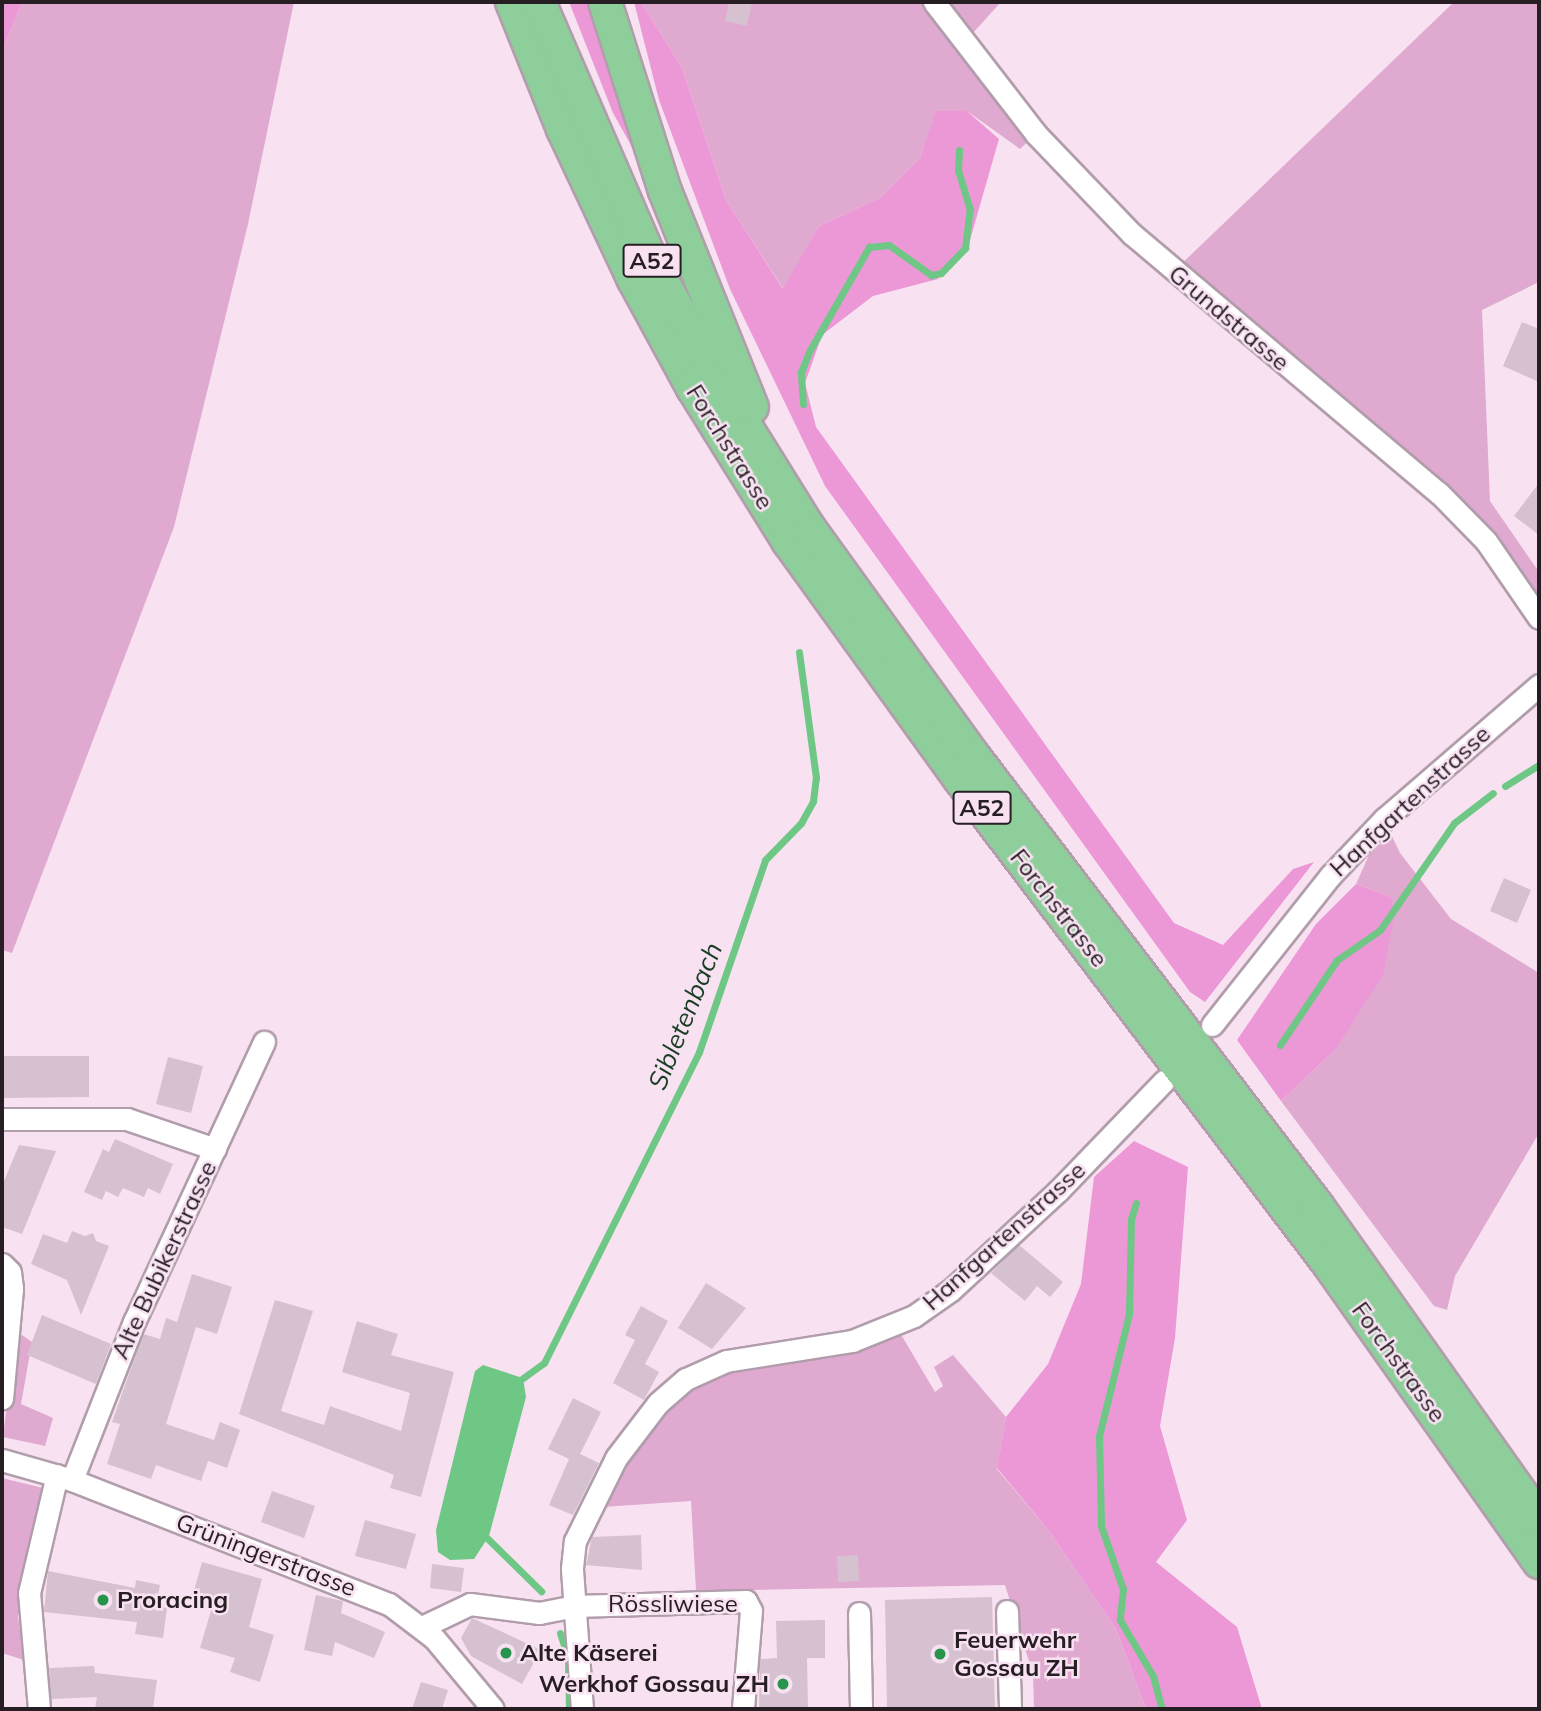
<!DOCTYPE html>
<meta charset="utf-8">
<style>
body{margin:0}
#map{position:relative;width:1541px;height:1711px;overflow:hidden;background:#f8e2f2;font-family:Mulish,sans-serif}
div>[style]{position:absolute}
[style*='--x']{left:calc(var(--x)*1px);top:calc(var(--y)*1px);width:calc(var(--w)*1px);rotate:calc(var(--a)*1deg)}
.green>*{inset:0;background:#dfa9d0}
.forest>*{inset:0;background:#ec98d7}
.water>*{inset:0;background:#6fc785}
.stream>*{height:7px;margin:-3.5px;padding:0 3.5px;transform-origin:3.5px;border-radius:3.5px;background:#6fc785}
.building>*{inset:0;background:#d6c1d0}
.roads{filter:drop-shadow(2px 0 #b19dab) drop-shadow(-2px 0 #b19dab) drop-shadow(0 2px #b19dab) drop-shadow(0 -2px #b19dab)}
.minor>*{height:21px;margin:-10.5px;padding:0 10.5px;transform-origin:10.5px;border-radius:10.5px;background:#fff}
.highway>*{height:32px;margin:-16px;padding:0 16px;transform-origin:16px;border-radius:16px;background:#8dce9b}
.dots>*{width:19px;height:19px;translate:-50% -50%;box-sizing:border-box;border:4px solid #f8e2f2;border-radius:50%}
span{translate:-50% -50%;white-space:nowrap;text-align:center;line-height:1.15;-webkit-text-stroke:5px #f8e2f2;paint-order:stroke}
.shield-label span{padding:2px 5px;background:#f8e2f2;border:2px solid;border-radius:5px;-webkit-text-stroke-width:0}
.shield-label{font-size:23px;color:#261e23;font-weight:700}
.street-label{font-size:24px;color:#261e23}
.poi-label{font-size:24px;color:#261e23;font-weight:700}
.left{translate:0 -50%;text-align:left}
.right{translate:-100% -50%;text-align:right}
.water-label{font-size:26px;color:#193d23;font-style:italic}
.frame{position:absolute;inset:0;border:4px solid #261e23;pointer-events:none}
</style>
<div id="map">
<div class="green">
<div style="clip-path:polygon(22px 2px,294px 2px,248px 224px,174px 527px,12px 953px,2px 950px,2px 52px)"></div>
<div style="clip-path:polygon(641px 2px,1001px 2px,964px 43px,1036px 134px,1020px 149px,967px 111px,937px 111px,920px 158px,880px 198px,819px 226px,784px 290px,726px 200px,682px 68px)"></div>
<div style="clip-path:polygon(1454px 2px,1539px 2px,1539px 282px,1482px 310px,1490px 501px,1539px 572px,1539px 618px,1503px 564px,1173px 272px)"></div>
<div style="clip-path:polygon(1389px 830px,1400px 853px,1451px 919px,1539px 973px,1539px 1133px,1455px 1276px,1447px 1310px,1434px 1306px,1281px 1101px,1335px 1050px,1391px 897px,1356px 884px,1374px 844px)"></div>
<div style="clip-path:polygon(896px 1326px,935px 1392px,943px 1386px,934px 1367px,953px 1355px,1006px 1417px,997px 1469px,1049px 1531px,1116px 1629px,1146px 1709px,1034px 1709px,1033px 1674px,1005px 1585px,696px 1591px,691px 1501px,588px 1508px,686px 1379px)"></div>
<div style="clip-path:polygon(16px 1331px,32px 1342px,21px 1404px,53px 1418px,45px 1446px,3px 1437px)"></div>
<div style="clip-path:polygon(2px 1478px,43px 1488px,18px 1616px,24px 1660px,2px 1653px)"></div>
</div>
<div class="forest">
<div style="clip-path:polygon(2px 2px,22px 2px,2px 52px)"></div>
<div style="clip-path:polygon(569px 2px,592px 2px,646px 172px,613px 113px)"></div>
<div style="clip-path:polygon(634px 2px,641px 2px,682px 68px,726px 200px,783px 289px,819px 226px,880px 198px,920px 158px,936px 111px,967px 111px,999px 139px,970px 240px,938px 279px,873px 296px,822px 335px,805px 383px,816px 427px,1174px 923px,1223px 945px,1293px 869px,1314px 862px,1205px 1002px,1190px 992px,825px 486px,730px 289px,659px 100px)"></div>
<div style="clip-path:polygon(1356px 884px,1391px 897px,1394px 916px,1383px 975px,1335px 1050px,1281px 1101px,1237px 1040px,1316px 924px)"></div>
<div style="clip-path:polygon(1134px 1141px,1188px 1167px,1175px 1338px,1160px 1426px,1187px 1520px,1156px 1562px,1237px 1627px,1262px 1709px,1146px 1709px,1116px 1629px,1049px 1531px,997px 1468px,1006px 1417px,1048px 1364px,1081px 1284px,1094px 1177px)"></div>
</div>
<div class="water">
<div style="clip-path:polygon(483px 1365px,523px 1378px,526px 1397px,489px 1536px,474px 1559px,450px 1560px,438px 1552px,436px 1530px,475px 1371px)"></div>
</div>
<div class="stream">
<div style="--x:803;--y:404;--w:32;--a:-94"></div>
<div style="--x:801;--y:372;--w:24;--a:-68"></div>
<div style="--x:810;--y:350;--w:119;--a:-60.2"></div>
<div style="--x:869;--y:247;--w:20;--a:-6"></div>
<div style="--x:889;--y:245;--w:52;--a:35.5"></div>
<div style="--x:931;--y:275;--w:10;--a:-11"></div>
<div style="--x:941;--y:273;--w:35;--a:-46"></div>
<div style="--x:965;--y:248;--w:38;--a:-83"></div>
<div style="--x:970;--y:210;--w:42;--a:-106.7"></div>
<div style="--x:958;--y:170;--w:20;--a:-87"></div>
<div style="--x:1505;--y:786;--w:40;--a:-32"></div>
<div style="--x:1280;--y:1045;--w:102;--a:-56.2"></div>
<div style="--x:1337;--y:960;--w:52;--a:-34.9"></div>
<div style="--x:1380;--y:930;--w:130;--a:-55.3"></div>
<div style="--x:1454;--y:823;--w:49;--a:-37.6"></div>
<div style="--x:1136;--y:1203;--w:17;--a:107"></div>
<div style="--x:1131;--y:1219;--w:95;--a:91.2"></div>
<div style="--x:1129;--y:1314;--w:126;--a:103.8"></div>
<div style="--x:1099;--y:1436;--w:90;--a:88.7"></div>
<div style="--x:1101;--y:1526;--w:67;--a:70.8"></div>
<div style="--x:1123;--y:1589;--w:31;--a:96"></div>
<div style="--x:1120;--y:1620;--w:65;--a:59.5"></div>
<div style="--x:1153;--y:1676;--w:34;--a:75"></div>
<div style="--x:523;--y:1378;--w:26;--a:-36"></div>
<div style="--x:544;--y:1363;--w:347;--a:-63.5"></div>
<div style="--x:699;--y:1052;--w:203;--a:-71"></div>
<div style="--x:765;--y:860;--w:52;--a:-45.8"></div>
<div style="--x:801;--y:823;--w:25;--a:-61"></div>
<div style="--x:813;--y:801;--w:23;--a:-83"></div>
<div style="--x:816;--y:778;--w:127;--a:-97.7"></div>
<div style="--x:487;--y:1538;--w:76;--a:44.5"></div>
<div style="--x:560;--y:1633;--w:25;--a:72"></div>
<div style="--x:568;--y:1657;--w:52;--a:88.9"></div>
</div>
<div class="building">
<div style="clip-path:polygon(729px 2px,752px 2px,747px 26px,725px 21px)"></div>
<div style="clip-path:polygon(1522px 322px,1539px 329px,1539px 382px,1503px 366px)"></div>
<div style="clip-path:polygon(1539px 483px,1539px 535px,1514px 516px)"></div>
<div style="clip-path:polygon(1504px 878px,1531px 890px,1517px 923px,1490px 911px)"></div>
<div style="clip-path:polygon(2px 1056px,89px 1056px,89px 1097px,2px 1098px)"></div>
<div style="clip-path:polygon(168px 1057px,203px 1066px,191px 1113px,156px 1104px)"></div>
<div style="clip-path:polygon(115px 1139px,173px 1164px,160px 1194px,148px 1188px,144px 1197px,123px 1188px,118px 1197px,106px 1191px,102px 1200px,84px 1192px,103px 1149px,109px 1152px)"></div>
<div style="clip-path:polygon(19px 1145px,56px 1151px,22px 1234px,2px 1227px,2px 1186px)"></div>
<div style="clip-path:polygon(72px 1231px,85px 1236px,93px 1233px,96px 1241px,109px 1246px,81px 1315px,67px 1280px,31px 1264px,43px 1234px,67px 1243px)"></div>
<div style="clip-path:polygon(1019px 1245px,1063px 1282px,1050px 1297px,1037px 1286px,1025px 1301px,991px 1273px)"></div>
<div style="clip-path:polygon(192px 1274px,232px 1287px,217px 1334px,196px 1327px,166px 1424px,214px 1440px,220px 1422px,240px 1430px,227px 1468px,208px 1461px,201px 1481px,156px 1465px,151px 1479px,107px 1464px,120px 1424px,112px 1422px,143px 1334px,160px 1339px,166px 1318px,177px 1322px)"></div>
<div style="clip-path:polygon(706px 1283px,746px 1308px,712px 1349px,678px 1328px)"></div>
<div style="clip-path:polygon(275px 1300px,313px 1311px,281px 1411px,324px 1425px,330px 1406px,401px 1431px,410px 1393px,342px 1372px,357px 1321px,398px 1334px,391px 1355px,454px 1372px,421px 1497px,390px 1488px,394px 1475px,239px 1414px)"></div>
<div style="clip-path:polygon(641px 1306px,668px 1321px,645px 1364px,659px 1372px,644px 1400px,613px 1383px,635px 1340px,625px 1335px)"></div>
<div style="clip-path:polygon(42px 1315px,111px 1344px,96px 1384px,27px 1355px)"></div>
<div style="clip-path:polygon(573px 1398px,601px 1412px,580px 1454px,599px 1463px,573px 1515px,549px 1505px,569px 1459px,548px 1449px)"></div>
<div style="clip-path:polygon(272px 1491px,315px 1506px,304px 1538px,261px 1522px)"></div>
<div style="clip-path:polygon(365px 1520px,416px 1534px,406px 1569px,355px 1556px)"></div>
<div style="clip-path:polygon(641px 1535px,642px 1570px,586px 1565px,592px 1537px)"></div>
<div style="clip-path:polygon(858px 1555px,859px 1581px,838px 1582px,837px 1556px)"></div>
<div style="clip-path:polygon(202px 1562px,262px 1579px,249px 1627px,274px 1635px,260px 1682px,230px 1672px,235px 1658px,200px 1648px,215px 1597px,194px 1591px)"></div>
<div style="clip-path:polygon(432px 1564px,464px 1568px,461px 1592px,430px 1588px)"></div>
<div style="clip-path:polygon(48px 1571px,135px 1588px,136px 1580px,160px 1585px,156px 1606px,167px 1608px,163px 1638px,135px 1634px,137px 1622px,44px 1612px)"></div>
<div style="clip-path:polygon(316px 1595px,343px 1601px,341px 1613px,385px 1632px,374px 1658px,335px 1642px,332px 1656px,304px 1650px)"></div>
<div style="clip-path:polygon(992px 1597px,995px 1709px,887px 1709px,885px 1600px)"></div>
<div style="clip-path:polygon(472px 1618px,541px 1650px,522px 1684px,471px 1656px,461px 1638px)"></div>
<div style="clip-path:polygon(825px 1620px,825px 1658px,807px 1658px,808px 1709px,759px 1709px,760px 1659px,777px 1658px,776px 1621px)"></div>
<div style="clip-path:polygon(94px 1666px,95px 1673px,157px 1680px,153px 1709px,95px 1709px,97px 1697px,51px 1699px,49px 1668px)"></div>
<div style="clip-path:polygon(421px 1682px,448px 1690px,442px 1709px,412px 1709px)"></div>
</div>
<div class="roads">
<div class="minor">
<div style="--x:934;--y:2;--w:167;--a:52.3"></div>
<div style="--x:1036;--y:134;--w:139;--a:46.2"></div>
<div style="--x:1132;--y:234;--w:402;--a:40.2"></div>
<div style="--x:1439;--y:493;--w:67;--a:45.6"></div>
<div style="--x:1486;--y:541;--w:93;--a:55.5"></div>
<div style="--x:1212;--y:1025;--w:191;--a:-51.6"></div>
<div style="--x:1331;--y:875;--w:77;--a:-46.6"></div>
<div style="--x:1384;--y:819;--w:205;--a:-40.8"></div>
<div style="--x:2;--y:1119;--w:125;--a:0"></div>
<div style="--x:127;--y:1119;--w:93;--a:18.8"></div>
<div style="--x:2;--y:1264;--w:11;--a:45"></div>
<div style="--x:10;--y:1272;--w:17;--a:83"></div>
<div style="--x:12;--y:1289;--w:110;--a:95.2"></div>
<div style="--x:2;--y:1460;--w:73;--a:15.9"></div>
<div style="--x:72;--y:1480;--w:340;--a:21.4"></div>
<div style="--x:389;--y:1604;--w:56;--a:37.1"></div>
<div style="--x:434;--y:1638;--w:92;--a:50.3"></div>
<div style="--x:72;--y:1480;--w:170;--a:-68.6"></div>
<div style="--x:134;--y:1322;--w:309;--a:-65.1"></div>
<div style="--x:1007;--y:1611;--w:98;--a:88.2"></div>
<div style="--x:859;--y:1613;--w:96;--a:88.8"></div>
<div style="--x:422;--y:1627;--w:53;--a:-25.6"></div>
<div style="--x:470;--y:1604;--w:70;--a:7.4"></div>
<div style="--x:539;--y:1613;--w:36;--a:-11"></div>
<div style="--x:574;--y:1606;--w:172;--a:-1.7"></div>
<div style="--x:746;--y:1601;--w:11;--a:63"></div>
<div style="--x:751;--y:1611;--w:98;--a:94.7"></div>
<div style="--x:39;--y:1709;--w:116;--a:-94.9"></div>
<div style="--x:29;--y:1593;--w:121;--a:-76.7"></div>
<div style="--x:582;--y:1709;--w:141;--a:-94.1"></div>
<div style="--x:572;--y:1568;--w:27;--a:-84"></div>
<div style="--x:575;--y:1541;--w:93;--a:-63.7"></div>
<div style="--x:616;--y:1458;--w:69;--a:-52.6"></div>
<div style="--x:658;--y:1403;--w:37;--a:-41"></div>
<div style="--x:686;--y:1379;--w:44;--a:-24.2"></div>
<div style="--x:726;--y:1361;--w:128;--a:-9"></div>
<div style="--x:852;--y:1341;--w:67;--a:-22"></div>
<div style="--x:914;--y:1316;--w:45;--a:-35.1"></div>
<div style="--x:951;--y:1290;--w:146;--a:-42.8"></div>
<div style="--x:1058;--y:1191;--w:153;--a:-46.1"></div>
</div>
<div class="highway">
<div style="--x:512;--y:2;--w:137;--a:68.1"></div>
<div style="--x:563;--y:129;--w:165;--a:64.8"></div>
<div style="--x:633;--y:278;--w:125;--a:61.4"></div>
<div style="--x:693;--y:388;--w:181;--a:58.1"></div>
<div style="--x:789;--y:542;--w:292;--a:54.2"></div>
<div style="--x:960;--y:779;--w:609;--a:52.74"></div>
<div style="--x:1329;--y:1264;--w:365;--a:54.8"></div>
<div style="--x:539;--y:2;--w:280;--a:66.6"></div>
<div style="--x:650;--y:259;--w:141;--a:61.1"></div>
<div style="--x:718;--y:382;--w:172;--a:58.1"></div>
<div style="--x:809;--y:528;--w:284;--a:54.2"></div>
<div style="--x:975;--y:758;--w:565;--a:52.62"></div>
<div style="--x:1318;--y:1207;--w:382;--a:54.7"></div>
<div style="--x:605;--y:2;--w:198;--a:72.4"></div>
<div style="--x:665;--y:191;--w:233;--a:68.1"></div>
</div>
</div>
<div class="dots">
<div style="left:103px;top:1600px;background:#26944c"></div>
<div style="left:506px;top:1653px;background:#26944c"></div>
<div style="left:940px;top:1654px;background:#26944c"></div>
<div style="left:783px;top:1684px;background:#26944c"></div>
</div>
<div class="shield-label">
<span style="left:652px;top:261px">A52</span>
<span style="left:982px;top:808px">A52</span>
</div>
<div class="street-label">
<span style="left:1229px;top:318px;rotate:40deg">Grundstrasse</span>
<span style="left:730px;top:447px;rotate:58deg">Forchstrasse</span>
<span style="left:1410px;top:801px;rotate:-43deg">Hanfgartenstrasse</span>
<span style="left:1059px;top:908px;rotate:52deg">Forchstrasse</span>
<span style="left:1004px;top:1236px;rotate:-42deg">Hanfgartenstrasse</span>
<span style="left:164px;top:1260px;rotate:-65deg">Alte Bubikerstrasse</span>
<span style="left:1399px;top:1362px;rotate:54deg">Forchstrasse</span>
<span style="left:266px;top:1555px;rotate:21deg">Grüningerstrasse</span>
<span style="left:673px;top:1604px">Rössliwiese</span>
</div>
<div class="poi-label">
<span class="left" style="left:117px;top:1600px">Proracing</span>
<span class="left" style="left:954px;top:1654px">Feuerwehr<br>Gossau ZH</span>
<span class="left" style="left:520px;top:1653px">Alte Käserei</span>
<span class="right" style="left:769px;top:1684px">Werkhof Gossau ZH</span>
</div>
<div class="water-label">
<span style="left:685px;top:1016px;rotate:-68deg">Sibletenbach</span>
</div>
<div class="frame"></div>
</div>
